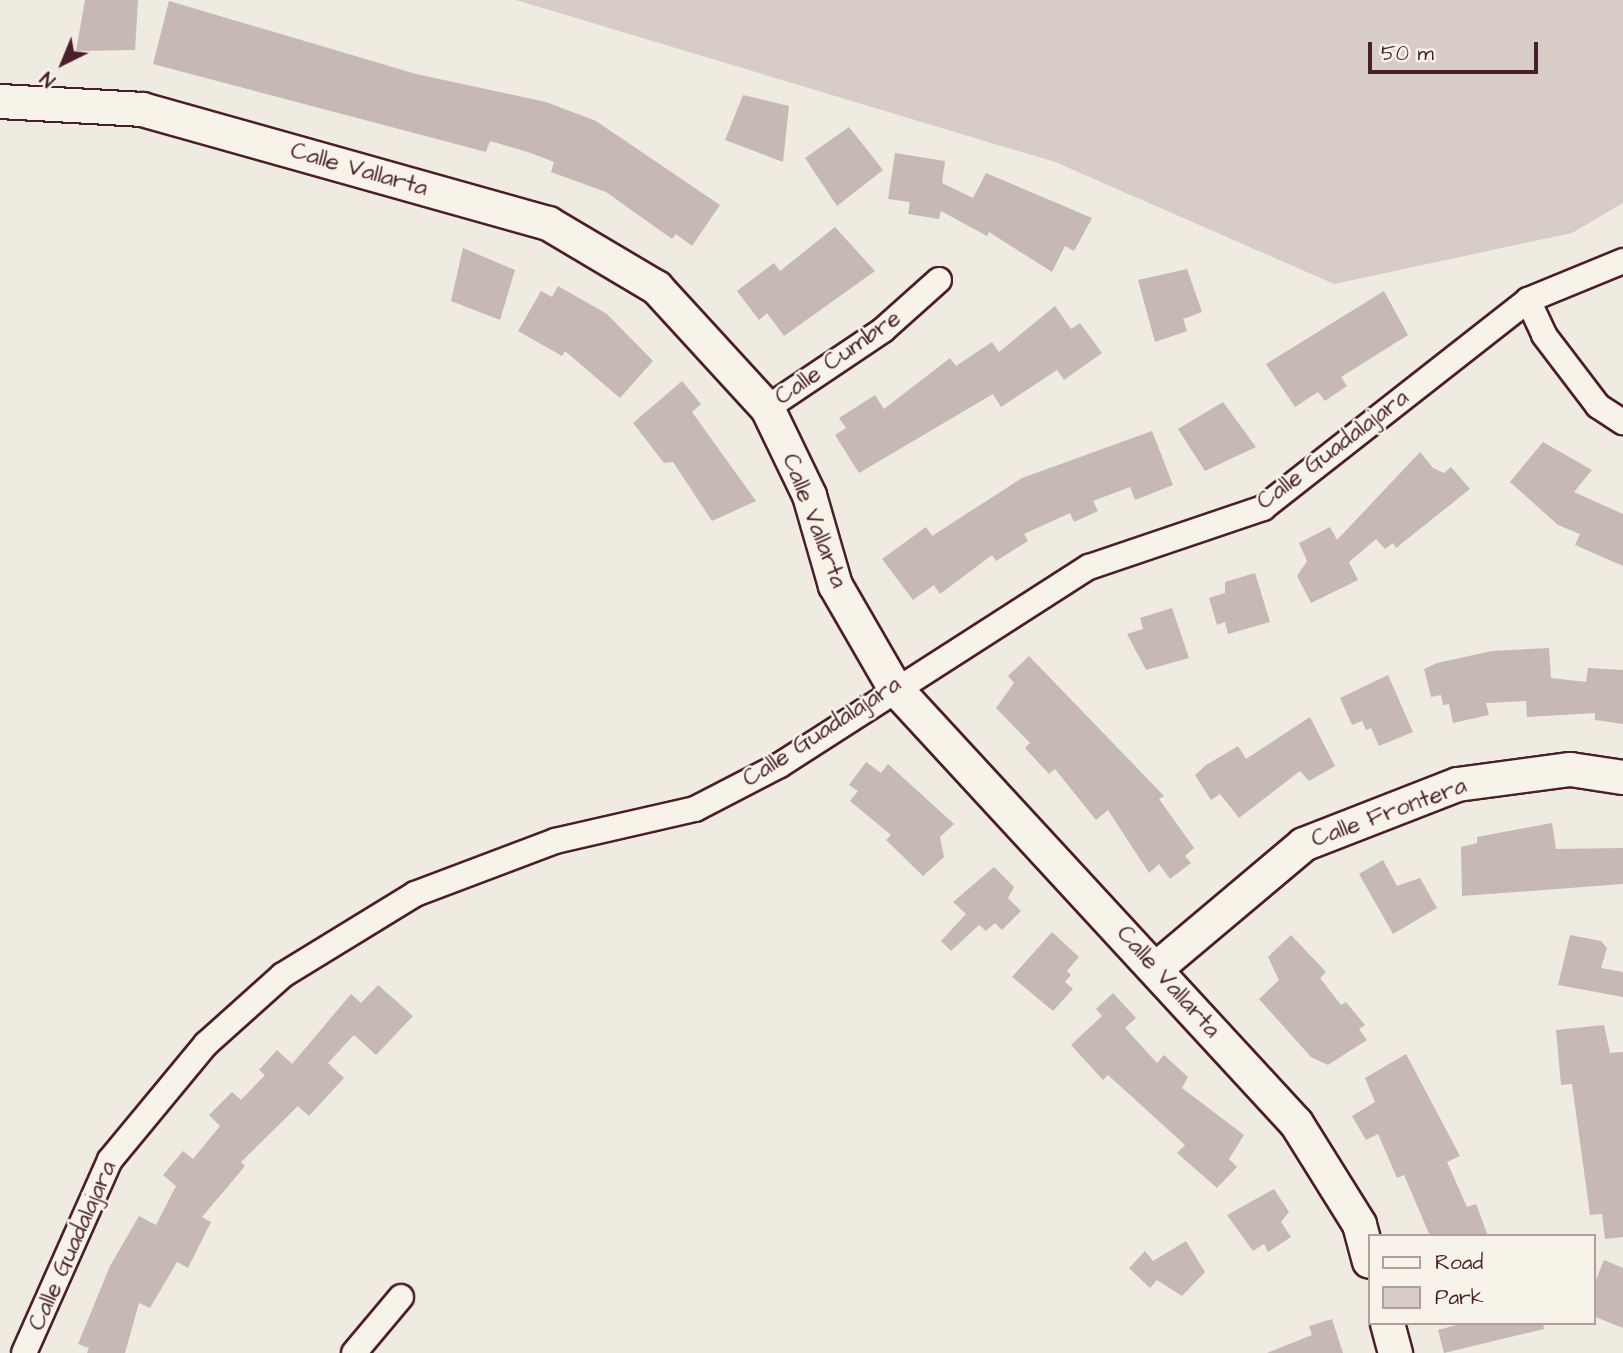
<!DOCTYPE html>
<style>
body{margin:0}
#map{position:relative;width:1623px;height:1353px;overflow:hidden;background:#f0ebe0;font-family:"Architects Daughter",sans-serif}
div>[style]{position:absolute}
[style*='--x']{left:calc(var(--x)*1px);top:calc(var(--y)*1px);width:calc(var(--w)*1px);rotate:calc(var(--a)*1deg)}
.green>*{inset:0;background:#d8cdc6}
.building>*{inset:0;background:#c6b8b3}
.roads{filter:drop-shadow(2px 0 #4a1f2b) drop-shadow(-2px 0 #4a1f2b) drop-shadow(0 2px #4a1f2b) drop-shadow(0 -2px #4a1f2b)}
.street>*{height:24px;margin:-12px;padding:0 12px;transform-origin:12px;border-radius:12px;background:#f7f3e8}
.secondary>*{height:33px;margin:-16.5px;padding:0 16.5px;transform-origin:16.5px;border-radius:16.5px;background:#f7f3e8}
span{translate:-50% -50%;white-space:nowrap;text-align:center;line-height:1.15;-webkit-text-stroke:5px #f7f3e8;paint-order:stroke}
.street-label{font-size:24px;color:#4a1f2b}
.legend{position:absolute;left:1368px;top:1234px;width:228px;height:91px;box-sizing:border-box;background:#f7f3e8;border:2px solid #b29e9c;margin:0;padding:9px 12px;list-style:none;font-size:21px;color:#4a1f2b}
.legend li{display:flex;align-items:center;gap:14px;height:35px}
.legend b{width:35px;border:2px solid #b29e9c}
.north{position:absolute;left:28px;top:28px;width:70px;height:70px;-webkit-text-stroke:5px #f7f3e8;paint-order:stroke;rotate:223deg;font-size:19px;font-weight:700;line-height:28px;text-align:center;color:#4a1f2b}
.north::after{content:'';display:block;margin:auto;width:24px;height:32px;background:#4a1f2b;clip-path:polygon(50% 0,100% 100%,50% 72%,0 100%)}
.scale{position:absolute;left:1368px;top:42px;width:170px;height:32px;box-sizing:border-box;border:4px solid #4a1f2b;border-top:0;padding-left:9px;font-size:21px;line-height:24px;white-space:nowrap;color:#4a1f2b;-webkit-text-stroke:5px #f7f3e8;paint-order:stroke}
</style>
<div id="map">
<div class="green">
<div style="clip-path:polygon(516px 0,1623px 0,1623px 203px,1572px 233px,1334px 284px,1055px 162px)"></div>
</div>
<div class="building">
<div style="clip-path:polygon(85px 0,138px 0,135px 50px,76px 51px)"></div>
<div style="clip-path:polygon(169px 1px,416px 74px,546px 102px,596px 121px,720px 205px,692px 246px,676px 234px,672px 239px,606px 192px,551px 172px,554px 162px,528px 152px,490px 141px,486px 152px,153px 64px)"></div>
<div style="clip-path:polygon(743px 95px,789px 106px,783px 162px,725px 140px)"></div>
<div style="clip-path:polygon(849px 127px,883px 170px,837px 206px,805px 158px)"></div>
<div style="clip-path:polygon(895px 153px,945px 161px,942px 183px,973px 198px,986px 173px,1092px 218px,1074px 251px,1065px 246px,1052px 272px,989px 232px,987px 236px,941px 211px,939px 219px,908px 214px,910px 202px,888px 199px)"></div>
<div style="clip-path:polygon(835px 227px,875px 271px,784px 336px,767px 313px,759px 320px,737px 291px,774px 263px,780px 271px)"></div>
<div style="clip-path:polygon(463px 248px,515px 270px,500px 320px,451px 301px)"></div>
<div style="clip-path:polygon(1187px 269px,1202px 312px,1183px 319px,1187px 331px,1155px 342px,1138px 280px)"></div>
<div style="clip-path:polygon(558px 286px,607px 314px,653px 361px,620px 398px,565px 351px,562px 356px,518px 331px,541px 291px,552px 297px)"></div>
<div style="clip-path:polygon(1384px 291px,1408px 335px,1341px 377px,1347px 386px,1325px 401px,1318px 392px,1295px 407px,1266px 364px)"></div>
<div style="clip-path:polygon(1055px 306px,1071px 329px,1080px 323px,1102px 353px,1064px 380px,1057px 370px,1001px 407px,993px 394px,859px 473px,835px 435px,846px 428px,839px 418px,875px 395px,884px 409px,950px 358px,956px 366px,992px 342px,999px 352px)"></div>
<div style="clip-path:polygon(682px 381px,701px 404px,692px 412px,756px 501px,712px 521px,673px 462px,664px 463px,633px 423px)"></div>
<div style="clip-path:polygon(1223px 402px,1256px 447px,1205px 471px,1178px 429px)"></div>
<div style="clip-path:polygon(1152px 431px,1173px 485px,1135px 500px,1130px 487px,1093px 501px,1098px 511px,1074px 522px,1070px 513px,1024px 534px,1028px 541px,996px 561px,992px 555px,940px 594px,934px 585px,913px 600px,882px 559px,926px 527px,932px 536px,1022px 478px)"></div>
<div style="clip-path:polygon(1543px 442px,1592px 470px,1574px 492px,1623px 514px,1623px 566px,1575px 545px,1580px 534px,1558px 525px,1510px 482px)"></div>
<div style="clip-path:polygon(1420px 452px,1433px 468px,1444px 473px,1451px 467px,1470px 489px,1396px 548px,1393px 543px,1385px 549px,1376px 539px,1349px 562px,1358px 580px,1311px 603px,1297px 576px,1307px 561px,1299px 543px,1330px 527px,1337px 540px)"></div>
<div style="clip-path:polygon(1255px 573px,1270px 622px,1228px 634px,1225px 622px,1217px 625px,1209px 598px,1225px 593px,1225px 582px)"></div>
<div style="clip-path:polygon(1172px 608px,1189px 658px,1146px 670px,1127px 634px,1143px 629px,1140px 618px)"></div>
<div style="clip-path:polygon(1549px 648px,1551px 678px,1586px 682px,1588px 668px,1623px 670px,1623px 724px,1595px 720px,1595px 713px,1527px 717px,1526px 701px,1486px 703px,1489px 715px,1453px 723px,1449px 704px,1443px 705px,1441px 695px,1431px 697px,1424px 669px,1437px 663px,1492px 651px)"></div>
<div style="clip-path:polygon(1029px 656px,1164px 796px,1159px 799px,1194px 848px,1185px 856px,1191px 863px,1170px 879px,1159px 864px,1149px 873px,1108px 810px,1096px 820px,1055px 769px,1049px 774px,1025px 748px,1030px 743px,996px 708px,1014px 683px,1008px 676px)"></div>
<div style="clip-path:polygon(1388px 675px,1413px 732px,1379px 746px,1371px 728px,1366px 730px,1362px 721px,1352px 725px,1340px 698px)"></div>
<div style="clip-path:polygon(1310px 717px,1335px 766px,1309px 781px,1300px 771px,1239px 818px,1220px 794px,1211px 800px,1195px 775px,1206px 765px,1238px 746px,1246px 759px)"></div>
<div style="clip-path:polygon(866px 762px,881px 773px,888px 764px,954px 824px,940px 837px,944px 857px,923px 876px,886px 840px,891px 835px,850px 801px,858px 791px,849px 785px)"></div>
<div style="clip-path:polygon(1552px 823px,1556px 849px,1623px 848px,1623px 884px,1462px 896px,1461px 847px,1477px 843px,1477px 837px)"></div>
<div style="clip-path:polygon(1383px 860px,1397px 886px,1420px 878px,1437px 908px,1393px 934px,1359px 874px)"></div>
<div style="clip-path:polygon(994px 867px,1014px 887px,1008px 898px,1021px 911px,1002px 930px,995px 923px,986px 931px,979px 925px,951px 951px,941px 941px,966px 914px,953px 902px)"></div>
<div style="clip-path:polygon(1052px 932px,1079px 957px,1067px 971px,1071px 975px,1065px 982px,1073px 989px,1053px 1011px,1012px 977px)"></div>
<div style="clip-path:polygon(1291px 935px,1326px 972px,1320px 978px,1341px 1005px,1346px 1002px,1365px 1025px,1359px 1029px,1367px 1040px,1328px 1065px,1311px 1057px,1259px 999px,1279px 980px,1268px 957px)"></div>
<div style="clip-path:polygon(1570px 935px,1601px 941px,1607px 948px,1601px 968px,1623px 972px,1623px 997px,1558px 985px)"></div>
<div style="clip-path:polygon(378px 985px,413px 1016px,376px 1055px,354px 1035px,328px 1063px,344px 1078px,309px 1116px,298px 1106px,241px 1162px,245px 1166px,202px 1217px,211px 1222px,188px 1268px,177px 1262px,150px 1308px,139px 1303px,125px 1353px,87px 1353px,89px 1348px,78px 1344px,110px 1266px,139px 1216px,156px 1225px,176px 1186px,163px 1175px,183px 1151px,193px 1159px,220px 1126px,209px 1115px,232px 1092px,241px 1100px,265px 1075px,259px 1070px,277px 1050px,292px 1064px,351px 994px,361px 1003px)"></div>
<div style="clip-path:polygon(1113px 993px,1136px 1018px,1125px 1028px,1157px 1063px,1164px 1055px,1188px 1077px,1182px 1088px,1244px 1135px,1229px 1159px,1237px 1167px,1217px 1188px,1177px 1153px,1185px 1145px,1108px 1075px,1103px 1080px,1071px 1045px,1102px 1016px,1096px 1009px)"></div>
<div style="clip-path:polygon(1604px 1025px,1610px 1053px,1623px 1052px,1623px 1237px,1605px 1239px,1602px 1214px,1590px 1215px,1572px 1084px,1561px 1085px,1556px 1030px)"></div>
<div style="clip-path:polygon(1406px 1054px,1460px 1156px,1447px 1162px,1467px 1207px,1476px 1204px,1488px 1236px,1430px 1236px,1404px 1175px,1397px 1178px,1378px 1134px,1366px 1140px,1352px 1116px,1375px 1102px,1365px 1078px)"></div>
<div style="clip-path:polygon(1274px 1189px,1289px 1212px,1281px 1222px,1291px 1237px,1268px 1252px,1264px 1244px,1253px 1251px,1227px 1215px)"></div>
<div style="clip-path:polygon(1186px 1241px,1205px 1272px,1182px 1296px,1157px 1280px,1150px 1288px,1129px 1268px,1145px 1251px,1153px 1261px)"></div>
<div style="clip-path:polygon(1604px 1260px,1623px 1268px,1623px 1328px,1593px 1316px,1593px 1287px)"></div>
<div style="clip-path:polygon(1332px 1319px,1343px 1353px,1267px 1353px,1312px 1335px,1309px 1326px)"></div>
<div style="clip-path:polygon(1464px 1323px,1543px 1323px,1544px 1329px,1444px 1353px,1438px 1330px)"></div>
</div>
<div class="roads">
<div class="street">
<div style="--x:1528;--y:300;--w:38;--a:65"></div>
<div style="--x:1544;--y:335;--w:89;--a:52.7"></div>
<div style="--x:1598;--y:406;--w:30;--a:33"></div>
<div style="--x:767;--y:408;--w:140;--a:-33.9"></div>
<div style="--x:883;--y:330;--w:75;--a:-41.8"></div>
<div style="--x:24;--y:1353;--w:211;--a:-66"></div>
<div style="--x:110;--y:1160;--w:151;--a:-50.4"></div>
<div style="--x:206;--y:1044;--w:103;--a:-41.9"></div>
<div style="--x:283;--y:975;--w:155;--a:-31.5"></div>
<div style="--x:415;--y:894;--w:150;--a:-20.7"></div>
<div style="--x:555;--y:841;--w:144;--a:-12.9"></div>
<div style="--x:695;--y:809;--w:96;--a:-27.4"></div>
<div style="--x:780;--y:765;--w:367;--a:-32.7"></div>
<div style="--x:1089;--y:567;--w:184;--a:-18.7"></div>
<div style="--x:1263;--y:508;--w:337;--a:-38.1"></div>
<div style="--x:1528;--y:300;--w:103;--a:-22.3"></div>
<div style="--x:354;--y:1353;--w:73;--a:-50"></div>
</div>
<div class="secondary">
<div style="--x:0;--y:101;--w:142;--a:3.2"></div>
<div style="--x:142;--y:109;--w:422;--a:15.7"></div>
<div style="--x:548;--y:223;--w:126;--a:30.7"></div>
<div style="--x:656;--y:287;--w:164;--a:47.5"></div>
<div style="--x:767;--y:408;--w:97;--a:64.2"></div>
<div style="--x:809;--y:495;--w:94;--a:73.9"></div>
<div style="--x:835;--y:585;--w:118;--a:60"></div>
<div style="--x:894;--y:687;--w:593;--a:47.32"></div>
<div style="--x:1296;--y:1123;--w:119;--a:58"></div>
<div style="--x:1359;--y:1224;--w:38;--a:75"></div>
<div style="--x:1156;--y:968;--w:192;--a:-40.1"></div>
<div style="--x:1303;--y:844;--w:165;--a:-21.3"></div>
<div style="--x:1457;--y:784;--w:114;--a:-7.6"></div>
<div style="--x:1570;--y:769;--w:54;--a:8.6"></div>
<div style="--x:1387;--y:1323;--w:31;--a:75"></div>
</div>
</div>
<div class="street-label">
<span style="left:359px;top:170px;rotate:16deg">Calle Vallarta</span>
<span style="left:838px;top:358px;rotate:-35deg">Calle Cumbre</span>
<span style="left:1333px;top:450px;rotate:-37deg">Calle Guadalajara</span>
<span style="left:814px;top:521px;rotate:69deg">Calle Vallarta</span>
<span style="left:822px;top:732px;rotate:-33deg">Calle Guadalajara</span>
<span style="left:1389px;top:813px;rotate:-20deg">Calle Frontera</span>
<span style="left:1168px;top:982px;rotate:48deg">Calle Vallarta</span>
<span style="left:73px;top:1246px;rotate:-66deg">Calle Guadalajara</span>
</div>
<ul class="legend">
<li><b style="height:9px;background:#f7f3e8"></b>Road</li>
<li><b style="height:19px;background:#d8cdc6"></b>Park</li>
</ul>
<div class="north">N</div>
<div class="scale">50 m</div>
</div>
